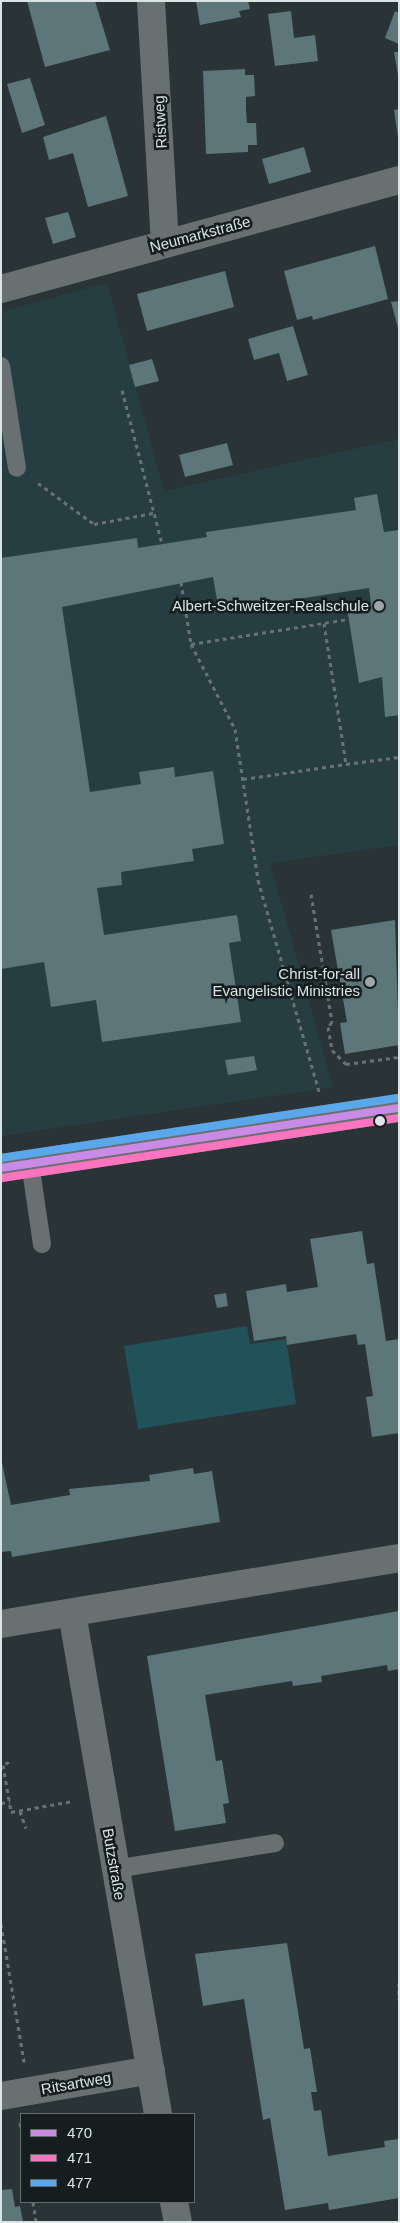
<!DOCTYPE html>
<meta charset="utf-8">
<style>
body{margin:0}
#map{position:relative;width:400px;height:2223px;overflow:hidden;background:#2a3436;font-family:Arial,sans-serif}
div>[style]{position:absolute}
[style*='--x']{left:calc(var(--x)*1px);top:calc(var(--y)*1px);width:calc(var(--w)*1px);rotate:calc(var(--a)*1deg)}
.built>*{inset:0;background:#263e41}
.green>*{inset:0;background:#215259}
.building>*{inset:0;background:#5d767a}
.path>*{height:3px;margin-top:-1.5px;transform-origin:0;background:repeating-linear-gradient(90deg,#6b7173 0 4px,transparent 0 8px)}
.lane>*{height:18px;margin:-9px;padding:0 9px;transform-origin:9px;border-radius:9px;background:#697072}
.street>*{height:28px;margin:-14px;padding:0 14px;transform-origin:14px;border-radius:14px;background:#697072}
.bus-1>*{height:8px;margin:-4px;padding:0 4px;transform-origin:4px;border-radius:4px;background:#ca8be6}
.bus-2>*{height:8px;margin:-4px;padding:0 4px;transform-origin:4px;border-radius:4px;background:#fc73be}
.bus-3>*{height:8px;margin:-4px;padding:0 4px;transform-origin:4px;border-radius:4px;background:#5aa8eb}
.dots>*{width:14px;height:14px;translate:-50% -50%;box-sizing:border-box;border:2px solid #161d1e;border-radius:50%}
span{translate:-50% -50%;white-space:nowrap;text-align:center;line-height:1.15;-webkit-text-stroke:5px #161d1e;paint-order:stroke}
.street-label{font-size:15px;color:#d9e4e5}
.poi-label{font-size:15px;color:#d9e4e5}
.right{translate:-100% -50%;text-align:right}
.frame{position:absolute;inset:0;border:2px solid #d9e4e5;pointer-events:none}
.legend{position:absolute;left:20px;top:2113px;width:175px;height:90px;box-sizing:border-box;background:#161d1e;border:1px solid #646d6e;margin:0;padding:6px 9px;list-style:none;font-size:15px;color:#d9e4e5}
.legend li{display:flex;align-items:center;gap:10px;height:25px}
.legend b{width:25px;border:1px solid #646d6e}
</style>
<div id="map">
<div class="built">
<div style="clip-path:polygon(107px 283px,164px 491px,399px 439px,399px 845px,270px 863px,333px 1087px,1px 1136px,1px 312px)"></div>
</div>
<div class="green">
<div style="clip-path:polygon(247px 1326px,250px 1344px,286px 1339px,296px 1404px,138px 1429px,124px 1346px)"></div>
</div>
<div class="building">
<div style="clip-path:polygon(27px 1px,95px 1px,110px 50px,45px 67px)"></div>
<div style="clip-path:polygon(196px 1px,248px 1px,250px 9px,239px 11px,241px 17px,200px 25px)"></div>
<div style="clip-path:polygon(291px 11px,294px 38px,315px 35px,318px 61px,275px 66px,268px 14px)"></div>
<div style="clip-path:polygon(395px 11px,399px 13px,399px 44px,385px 38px)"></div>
<div style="clip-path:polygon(394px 52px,399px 52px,399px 75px,398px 75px)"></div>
<div style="clip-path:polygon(245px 69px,245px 75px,254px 75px,255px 96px,246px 97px,246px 111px,247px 123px,256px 123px,257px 145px,248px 145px,248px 152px,206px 154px,203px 71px)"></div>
<div style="clip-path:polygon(30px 78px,45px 125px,22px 133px,7px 84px)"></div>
<div style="clip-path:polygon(399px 109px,399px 137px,398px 137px,394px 110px)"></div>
<div style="clip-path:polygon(106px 116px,128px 196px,88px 207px,73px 153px,49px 160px,43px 137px)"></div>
<div style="clip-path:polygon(304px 147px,311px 172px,269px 184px,262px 159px)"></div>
<div style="clip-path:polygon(68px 212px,76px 237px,53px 244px,45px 218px)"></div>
<div style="clip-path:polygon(375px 246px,388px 299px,313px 320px,312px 316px,297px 320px,284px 271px)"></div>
<div style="clip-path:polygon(225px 271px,234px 307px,147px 331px,137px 294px)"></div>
<div style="clip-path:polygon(399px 301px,399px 328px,398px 328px,391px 302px)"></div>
<div style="clip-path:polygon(293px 326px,308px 375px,287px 381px,279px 353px,254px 360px,248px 339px)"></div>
<div style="clip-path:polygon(152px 359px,159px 381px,135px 387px,129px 365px)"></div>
<div style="clip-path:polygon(227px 443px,233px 465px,185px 477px,179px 455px)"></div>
<div style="clip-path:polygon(377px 494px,384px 532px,399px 530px,399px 715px,385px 717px,382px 677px,359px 683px,347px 608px,371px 604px,369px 588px,219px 611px,213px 577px,62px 607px,90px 792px,141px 784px,139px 772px,174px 767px,175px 777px,213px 771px,224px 844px,192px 849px,194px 861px,121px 872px,122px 885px,97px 888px,104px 935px,237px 915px,241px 941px,229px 943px,241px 1022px,102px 1042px,96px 1000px,51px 1007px,44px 962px,1px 969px,1px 558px,137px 538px,138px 548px,207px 537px,206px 532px,356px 510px,354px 498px)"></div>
<div style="clip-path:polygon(395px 920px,399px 1045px,345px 1054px,340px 1023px,347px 1022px,331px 930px)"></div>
<div style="clip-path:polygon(254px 1056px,257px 1070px,228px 1075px,225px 1060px)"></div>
<div style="clip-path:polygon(362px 1231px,367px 1264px,374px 1263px,386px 1341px,399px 1339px,399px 1433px,372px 1437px,366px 1397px,373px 1396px,365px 1344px,358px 1345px,356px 1334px,287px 1345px,286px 1336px,254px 1341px,246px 1291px,286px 1284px,287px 1292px,318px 1287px,310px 1239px)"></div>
<div style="clip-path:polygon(226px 1293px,228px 1306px,217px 1308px,214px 1295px)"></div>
<div style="clip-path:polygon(1px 1458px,11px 1505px,70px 1495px,69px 1489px,150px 1481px,149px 1475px,193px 1468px,194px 1474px,212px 1471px,220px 1522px,12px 1557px,11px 1551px,1px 1552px)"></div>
<div style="clip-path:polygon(399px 1611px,399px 1669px,388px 1671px,387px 1665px,321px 1676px,322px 1682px,293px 1686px,292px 1681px,205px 1695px,216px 1761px,222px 1760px,229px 1803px,223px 1804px,226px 1823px,175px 1831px,147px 1656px)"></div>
<div style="clip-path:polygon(287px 1943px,304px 2049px,310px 2048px,317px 2092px,311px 2092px,314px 2111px,321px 2110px,328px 2156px,385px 2147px,384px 2141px,399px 2139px,399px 2198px,329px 2210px,328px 2203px,285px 2210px,270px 2118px,263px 2120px,244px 1999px,203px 2006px,195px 1954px)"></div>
<div style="clip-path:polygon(12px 2189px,15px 2207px,20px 2206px,23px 2222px,1px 2222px,1px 2190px)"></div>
</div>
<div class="path">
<div style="--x:122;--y:390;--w:159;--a:75.4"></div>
<div style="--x:38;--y:483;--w:69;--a:36.2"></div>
<div style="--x:94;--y:524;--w:60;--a:-10.6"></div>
<div style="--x:181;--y:582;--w:63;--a:80.8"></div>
<div style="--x:191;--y:644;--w:96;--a:62.6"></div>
<div style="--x:235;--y:729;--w:153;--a:81.3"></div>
<div style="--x:258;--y:880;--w:220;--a:73.9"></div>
<div style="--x:324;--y:623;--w:143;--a:81.1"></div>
<div style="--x:346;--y:764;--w:53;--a:-7.5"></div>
<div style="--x:191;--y:644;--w:159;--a:-9"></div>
<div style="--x:243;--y:779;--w:104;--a:-8.3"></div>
<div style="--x:311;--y:894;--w:130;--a:80.7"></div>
<div style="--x:332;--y:1022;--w:6;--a:129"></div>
<div style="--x:328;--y:1027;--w:23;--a:80"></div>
<div style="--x:332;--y:1050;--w:20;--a:45"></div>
<div style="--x:346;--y:1064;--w:53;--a:-7.5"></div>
<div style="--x:9;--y:1762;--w:7;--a:153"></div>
<div style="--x:3;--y:1765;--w:48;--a:80.3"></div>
<div style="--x:11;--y:1812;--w:63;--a:-10.1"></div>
<div style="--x:1;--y:1803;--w:9;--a:-6"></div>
<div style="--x:20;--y:1811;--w:18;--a:71"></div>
<div style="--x:1;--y:1924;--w:140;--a:80.5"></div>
<div style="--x:399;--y:1983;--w:17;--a:90"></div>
<div style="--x:20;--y:2122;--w:8;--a:83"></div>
<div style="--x:33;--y:2202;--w:20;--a:81"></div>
</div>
<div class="lane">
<div style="--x:1;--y:366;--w:103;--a:81.1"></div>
<div style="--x:30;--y:1163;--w:82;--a:81.6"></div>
<div style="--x:115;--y:1869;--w:162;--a:-9.2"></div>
</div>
<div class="street">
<div style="--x:151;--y:1;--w:242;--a:86.7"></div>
<div style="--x:1;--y:289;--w:413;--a:-15.3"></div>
<div style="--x:1;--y:1168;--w:402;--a:-8.6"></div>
<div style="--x:72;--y:1613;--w:508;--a:80.26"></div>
<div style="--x:1;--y:1624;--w:403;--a:-9.4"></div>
<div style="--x:1;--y:2096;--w:152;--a:-9.8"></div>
<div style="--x:174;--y:2202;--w:20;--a:79"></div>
</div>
<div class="bus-1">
<div style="--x:1;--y:1168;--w:402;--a:-8.6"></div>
</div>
<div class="bus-2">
<div style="--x:2;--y:1178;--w:402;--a:-8.6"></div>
</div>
<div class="bus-3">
<div style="--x:1;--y:1158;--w:402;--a:-8.6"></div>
</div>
<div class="dots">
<div style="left:379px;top:606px;background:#9ca6a8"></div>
<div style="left:370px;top:982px;background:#9ca6a8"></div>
<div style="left:380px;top:1121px;background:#d9e4e5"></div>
</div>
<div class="street-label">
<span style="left:160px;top:122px;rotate:-93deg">Ristweg</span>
<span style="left:200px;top:234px;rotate:-15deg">Neumarkstraße</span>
<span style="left:114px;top:1864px;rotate:80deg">Butzstraße</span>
<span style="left:76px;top:2083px;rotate:-10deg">Ritsartweg</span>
</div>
<div class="poi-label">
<span class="right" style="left:369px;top:606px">Albert-Schweitzer-Realschule</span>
<span class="right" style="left:360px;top:982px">Christ-for-all<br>Evangelistic Ministries</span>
</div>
<div class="frame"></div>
<ul class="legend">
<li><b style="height:6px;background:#ca8be6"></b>470</li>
<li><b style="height:6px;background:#fc73be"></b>471</li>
<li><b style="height:6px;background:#5aa8eb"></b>477</li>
</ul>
</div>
